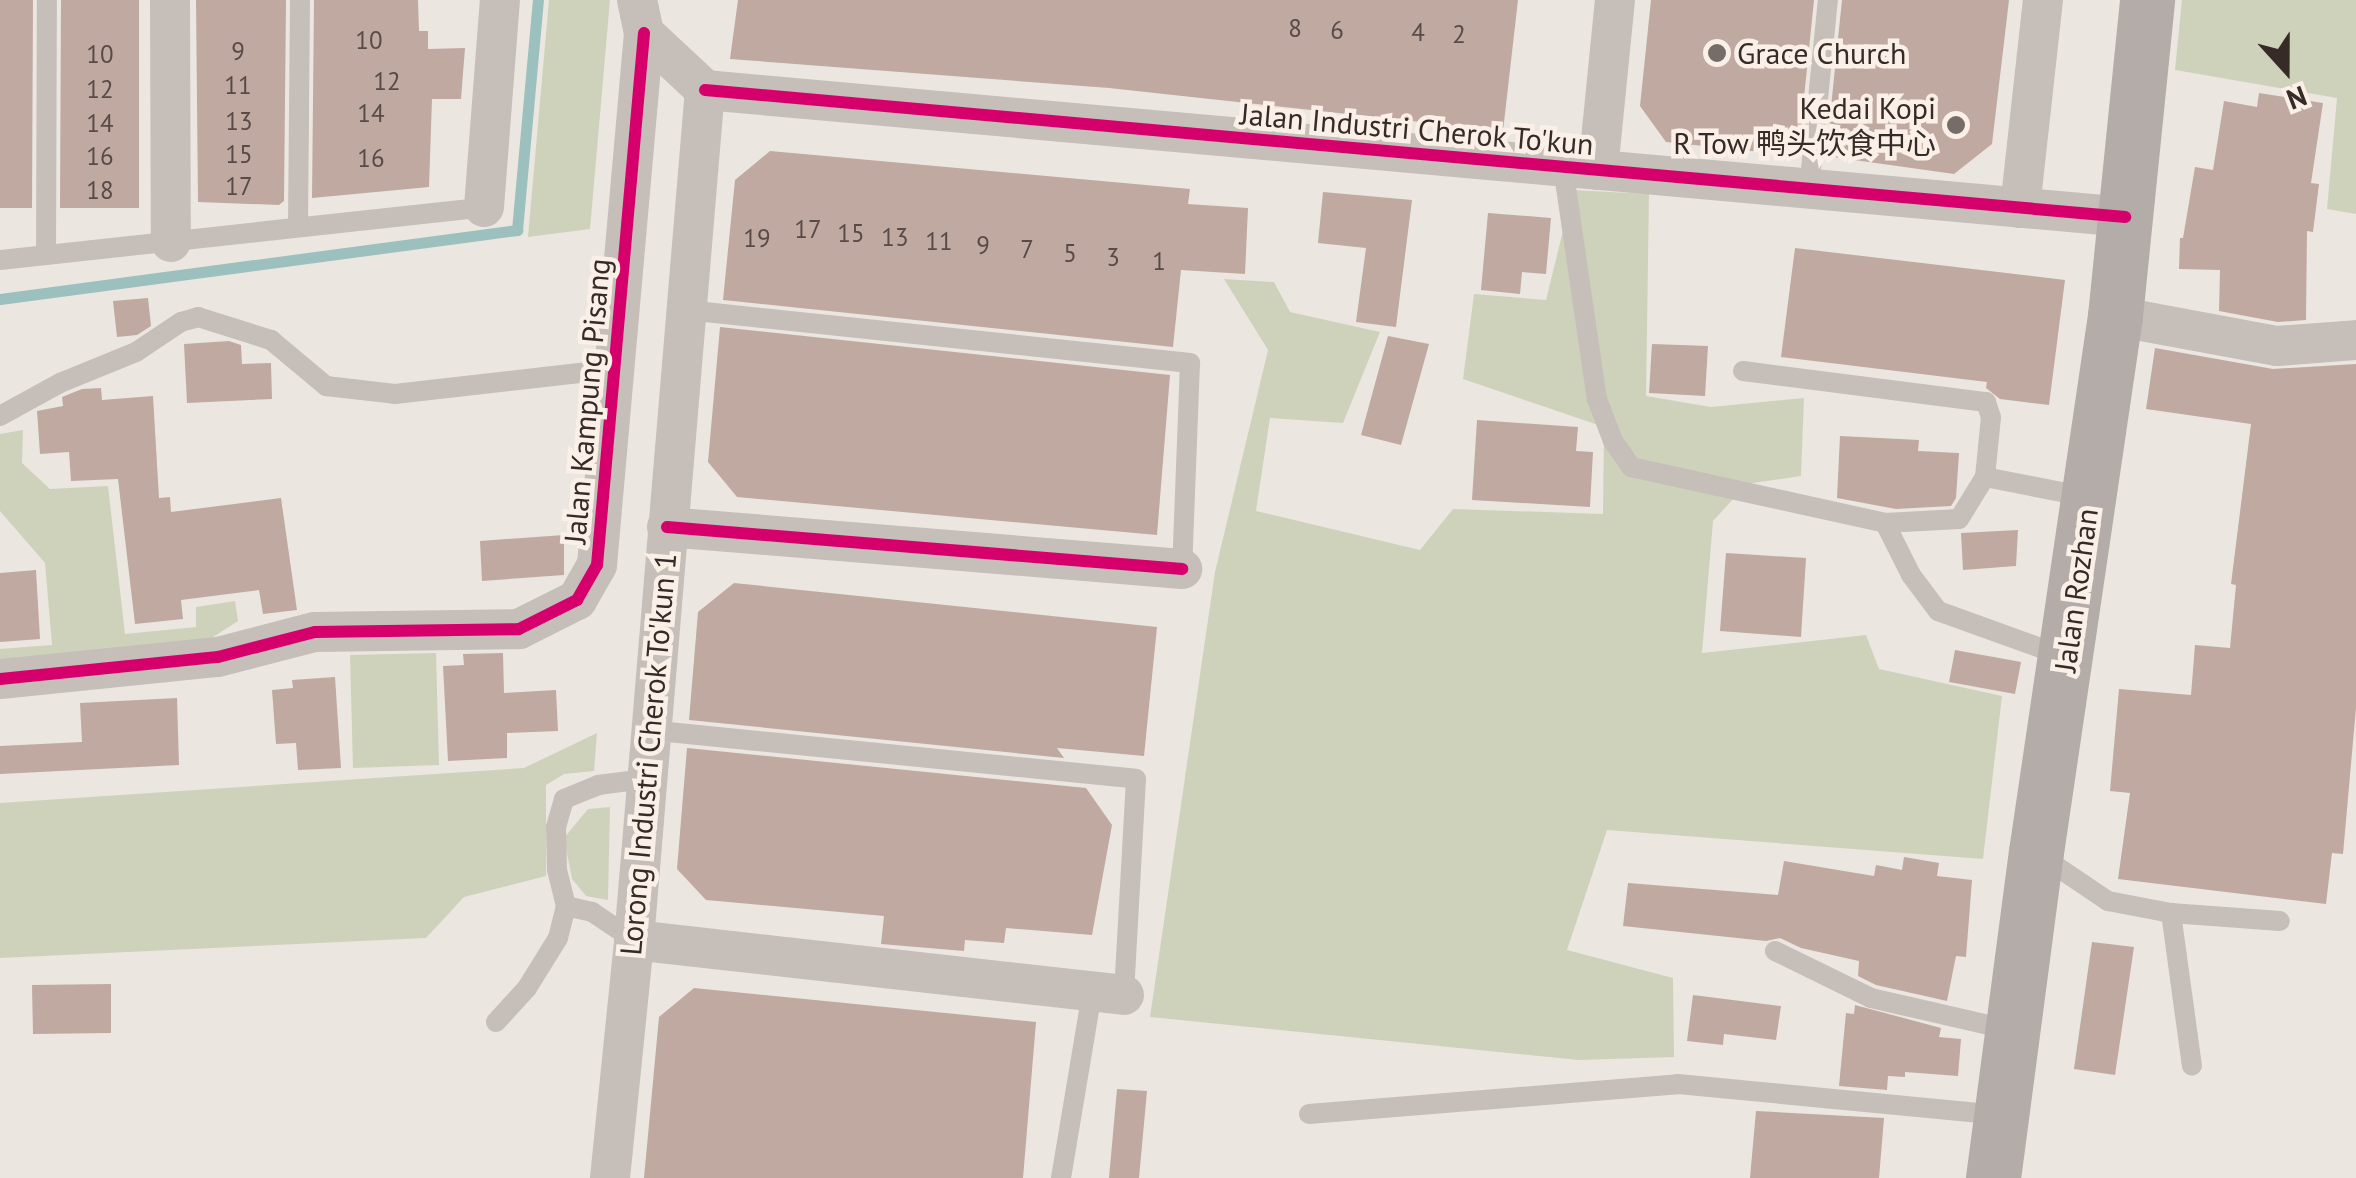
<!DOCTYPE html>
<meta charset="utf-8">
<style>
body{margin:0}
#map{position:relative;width:2356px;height:1178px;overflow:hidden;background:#ece6e0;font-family:"PT Sans","Noto Sans SC",sans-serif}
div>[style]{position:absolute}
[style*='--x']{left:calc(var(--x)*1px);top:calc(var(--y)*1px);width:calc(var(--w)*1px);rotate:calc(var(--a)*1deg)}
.green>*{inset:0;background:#ced2ba}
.stream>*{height:11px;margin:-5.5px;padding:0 5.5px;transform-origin:5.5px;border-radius:5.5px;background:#9cc0be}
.building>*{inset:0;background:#c0a9a1}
.lane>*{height:20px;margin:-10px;padding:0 10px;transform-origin:10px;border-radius:10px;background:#c5beb9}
.street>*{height:40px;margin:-20px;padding:0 20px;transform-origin:20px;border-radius:20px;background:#c5beb9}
.primary>*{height:55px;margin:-27.5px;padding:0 27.5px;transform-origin:27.5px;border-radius:27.5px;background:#b4aca8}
.cycleway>*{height:12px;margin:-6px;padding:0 6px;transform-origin:6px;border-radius:6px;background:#d6006c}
.dots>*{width:28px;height:28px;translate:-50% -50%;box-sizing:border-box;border:5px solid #faf0e7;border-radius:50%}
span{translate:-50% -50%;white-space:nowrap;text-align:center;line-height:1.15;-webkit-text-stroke:9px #faf0e7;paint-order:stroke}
.number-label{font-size:25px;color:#584a46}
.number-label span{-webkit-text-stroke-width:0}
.poi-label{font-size:30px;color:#362b27}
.left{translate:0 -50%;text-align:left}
.right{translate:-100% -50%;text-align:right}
.street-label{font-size:30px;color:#362b27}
.north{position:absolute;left:2236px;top:20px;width:100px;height:100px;-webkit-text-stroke:8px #faf0e7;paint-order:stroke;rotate:159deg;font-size:28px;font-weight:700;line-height:40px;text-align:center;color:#362b27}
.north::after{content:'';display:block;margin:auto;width:35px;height:45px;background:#362b27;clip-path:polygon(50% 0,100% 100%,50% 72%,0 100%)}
</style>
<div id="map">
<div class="green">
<div style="clip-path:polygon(549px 0,610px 0,590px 229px,528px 237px)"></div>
<div style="clip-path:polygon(2182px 0,2356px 0,2356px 214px,2327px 209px,2337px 98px,2175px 70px)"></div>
<div style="clip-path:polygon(1573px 190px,1649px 194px,1646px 396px,1711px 407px,1804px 398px,1801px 476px,1747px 484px,1713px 521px,1702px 653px,1866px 635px,1879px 669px,2002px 696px,1983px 859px,1607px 830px,1567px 950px,1673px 978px,1674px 1057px,1579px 1060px,1150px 1017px,1215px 572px,1268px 350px,1224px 279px,1274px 282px,1290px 312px,1380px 332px,1343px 423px,1270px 418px,1256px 511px,1420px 550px,1453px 509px,1603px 514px,1604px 427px,1463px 379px,1474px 294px,1546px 300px)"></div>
<div style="clip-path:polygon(23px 430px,22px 463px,50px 489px,108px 486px,125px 634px,196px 627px,196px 607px,235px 601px,238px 621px,199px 646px,0 665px,0 649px,52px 645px,45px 563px,0 511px,0 434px)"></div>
<div style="clip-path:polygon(436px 653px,439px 765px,353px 768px,350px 655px)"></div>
<div style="clip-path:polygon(597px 733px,594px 771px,564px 774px,546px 785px,546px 876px,464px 897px,426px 938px,0 958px,0 803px,524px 768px)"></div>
<div style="clip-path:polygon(610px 807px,608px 900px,586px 896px,572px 879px,564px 838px,588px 809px)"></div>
</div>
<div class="stream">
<div style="--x:0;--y:299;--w:522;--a:-7.6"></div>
<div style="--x:517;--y:230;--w:231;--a:-84.8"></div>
</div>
<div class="building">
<div style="clip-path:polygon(0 0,33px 0,32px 208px,0 208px)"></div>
<div style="clip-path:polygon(61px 0,139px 0,139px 208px,60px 208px)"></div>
<div style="clip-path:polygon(196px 0,286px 0,284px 201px,279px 205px,198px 202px)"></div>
<div style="clip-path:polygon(314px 0,418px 0,419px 31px,428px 31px,428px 49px,465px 48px,461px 99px,432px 99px,429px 187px,312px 198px)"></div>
<div style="clip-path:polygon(738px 0,1518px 0,1503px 131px,1109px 88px,730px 59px)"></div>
<div style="clip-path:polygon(1651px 0,1814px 0,1798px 156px,1666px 142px,1640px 106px)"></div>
<div style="clip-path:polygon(1842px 0,2009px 0,1992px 144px,1954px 174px,1826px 156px)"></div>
<div style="clip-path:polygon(2259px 93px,2323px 103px,2311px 183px,2319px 184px,2313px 232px,2307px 231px,2306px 320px,2278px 322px,2219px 311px,2220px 270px,2179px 269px,2180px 238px,2183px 238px,2195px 167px,2213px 170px,2224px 101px,2257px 107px)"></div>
<div style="clip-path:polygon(770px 151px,1190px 189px,1188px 204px,1248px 208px,1245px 274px,1181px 270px,1173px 347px,723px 300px,735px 180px)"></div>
<div style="clip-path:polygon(1323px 192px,1412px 200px,1396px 327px,1356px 322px,1366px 248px,1318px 243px)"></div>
<div style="clip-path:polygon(1488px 213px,1551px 218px,1546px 274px,1522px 272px,1520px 294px,1481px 290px)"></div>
<div style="clip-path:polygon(1795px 248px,2065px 280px,2049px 405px,2000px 399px,1986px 388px,1987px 382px,1781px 357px)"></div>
<div style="clip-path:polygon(148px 298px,151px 326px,137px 335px,117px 337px,113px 301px)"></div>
<div style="clip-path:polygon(720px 327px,1170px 375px,1157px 535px,737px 497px,708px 462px)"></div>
<div style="clip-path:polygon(1388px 336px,1429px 344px,1401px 445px,1361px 435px)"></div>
<div style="clip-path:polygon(229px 341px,241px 345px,242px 364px,271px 363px,272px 399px,187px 403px,184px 344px)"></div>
<div style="clip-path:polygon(1652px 344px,1708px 346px,1705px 396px,1649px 393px)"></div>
<div style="clip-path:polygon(2155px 348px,2273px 369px,2356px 364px,2356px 708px,2343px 854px,2332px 853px,2326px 904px,2118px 879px,2130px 793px,2110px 791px,2119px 689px,2191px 695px,2195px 645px,2230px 648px,2236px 585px,2231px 584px,2251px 424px,2146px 409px)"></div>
<div style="clip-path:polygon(101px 388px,102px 400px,153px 396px,159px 498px,170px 497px,171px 512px,281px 498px,297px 610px,263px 614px,259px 590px,181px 600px,183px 619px,135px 624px,118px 479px,71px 481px,69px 452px,40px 454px,37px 411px,63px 406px,62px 397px,82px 389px)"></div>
<div style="clip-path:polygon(1477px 420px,1578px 427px,1576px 451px,1593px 452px,1590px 507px,1472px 500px)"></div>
<div style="clip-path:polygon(1840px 436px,1919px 440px,1918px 451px,1959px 453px,1956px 498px,1951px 506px,1896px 509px,1837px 498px)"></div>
<div style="clip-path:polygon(2018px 530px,2016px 566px,1963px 570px,1961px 533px)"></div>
<div style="clip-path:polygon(564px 535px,564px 575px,482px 581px,480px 541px)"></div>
<div style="clip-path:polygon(1726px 553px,1806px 558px,1801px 637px,1720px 631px)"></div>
<div style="clip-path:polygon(36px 570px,40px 639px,0 642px,0 573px)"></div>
<div style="clip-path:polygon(734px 583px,1157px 627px,1144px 756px,1057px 748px,1064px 758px,689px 720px,698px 612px)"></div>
<div style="clip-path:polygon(1955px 650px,2021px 662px,2015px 694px,1949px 682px)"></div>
<div style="clip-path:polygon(503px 653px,504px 693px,556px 690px,558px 731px,507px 733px,507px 758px,448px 761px,443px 666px,464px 665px,463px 654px)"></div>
<div style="clip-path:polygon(335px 677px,341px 768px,298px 770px,296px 743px,276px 744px,272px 690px,293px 688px,292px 680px)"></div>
<div style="clip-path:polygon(177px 698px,179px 765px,0 774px,0 746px,82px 742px,80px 703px)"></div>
<div style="clip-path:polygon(687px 748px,1086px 788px,1112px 825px,1092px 935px,1006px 928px,1004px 943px,965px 940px,964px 951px,881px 944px,884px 916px,706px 900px,677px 869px)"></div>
<div style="clip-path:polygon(1904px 857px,1939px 863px,1937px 876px,1972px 880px,1966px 957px,1956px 956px,1947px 1001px,1876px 985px,1858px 976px,1859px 961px,1801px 948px,1780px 938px,1766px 941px,1623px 926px,1628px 883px,1778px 895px,1784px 861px,1874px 876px,1876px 865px,1902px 870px)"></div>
<div style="clip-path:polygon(2092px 942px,2134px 947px,2115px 1075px,2074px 1069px)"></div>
<div style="clip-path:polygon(111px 984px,111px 1033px,33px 1034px,32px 985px)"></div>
<div style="clip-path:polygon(694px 988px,1036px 1022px,1023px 1178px,644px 1178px,659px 1017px)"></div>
<div style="clip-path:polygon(1693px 995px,1781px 1006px,1776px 1040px,1724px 1034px,1723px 1045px,1687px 1041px)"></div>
<div style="clip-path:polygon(1855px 1005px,1941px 1028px,1939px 1037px,1961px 1039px,1958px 1076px,1905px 1072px,1905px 1077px,1888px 1076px,1887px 1090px,1839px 1086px,1846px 1013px,1854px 1014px)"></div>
<div style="clip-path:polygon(1117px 1089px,1147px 1091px,1139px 1178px,1109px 1178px)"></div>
<div style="clip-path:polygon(1756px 1111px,1884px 1118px,1879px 1178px,1750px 1178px)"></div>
</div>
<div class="lane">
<div style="--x:1563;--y:167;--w:234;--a:81.7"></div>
<div style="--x:1597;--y:399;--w:45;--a:69.1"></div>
<div style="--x:1613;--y:441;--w:32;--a:55"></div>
<div style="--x:1631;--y:467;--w:260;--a:12.4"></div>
<div style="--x:1885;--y:523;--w:74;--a:-3.1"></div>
<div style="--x:1959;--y:519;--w:49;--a:-58.2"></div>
<div style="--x:1809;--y:189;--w:190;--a:-84.3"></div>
<div style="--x:298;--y:227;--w:227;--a:-89.5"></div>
<div style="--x:46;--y:255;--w:255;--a:-89.8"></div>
<div style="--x:0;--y:260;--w:487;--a:-6.2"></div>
<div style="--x:686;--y:310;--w:507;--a:6"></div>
<div style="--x:1190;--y:363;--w:206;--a:92.2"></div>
<div style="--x:1743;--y:371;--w:245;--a:7.3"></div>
<div style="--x:1986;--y:402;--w:16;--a:72"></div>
<div style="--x:1991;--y:417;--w:60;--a:95.7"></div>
<div style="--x:1985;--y:477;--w:104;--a:11.1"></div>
<div style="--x:0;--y:416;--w:68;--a:-28.8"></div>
<div style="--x:60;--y:383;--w:82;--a:-22.2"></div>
<div style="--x:136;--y:352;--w:54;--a:-33.7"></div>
<div style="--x:181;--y:322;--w:18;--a:-16"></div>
<div style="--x:198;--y:317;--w:77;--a:17.5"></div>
<div style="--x:271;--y:340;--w:72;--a:39.9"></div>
<div style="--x:326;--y:386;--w:69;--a:6.6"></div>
<div style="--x:395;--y:394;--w:221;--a:-6.5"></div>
<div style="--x:1885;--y:523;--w:58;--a:63.4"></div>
<div style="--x:1911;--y:575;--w:45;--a:53.1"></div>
<div style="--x:1938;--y:611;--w:130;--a:19.8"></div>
<div style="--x:648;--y:730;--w:490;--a:5.7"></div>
<div style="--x:1136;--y:779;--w:216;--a:93.2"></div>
<div style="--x:2041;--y:856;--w:81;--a:33.9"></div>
<div style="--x:2108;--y:901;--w:64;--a:10.8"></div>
<div style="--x:2171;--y:913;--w:154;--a:82.2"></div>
<div style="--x:566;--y:906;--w:37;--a:-104"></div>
<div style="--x:557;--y:870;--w:43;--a:-91.3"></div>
<div style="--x:556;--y:827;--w:29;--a:-74"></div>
<div style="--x:564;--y:799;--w:37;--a:-22"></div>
<div style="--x:598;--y:785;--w:46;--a:-7.4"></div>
<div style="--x:2171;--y:913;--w:109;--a:4.2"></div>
<div style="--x:1775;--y:951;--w:107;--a:26.1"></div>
<div style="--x:1871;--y:998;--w:144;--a:12.9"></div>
<div style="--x:496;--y:1022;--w:46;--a:-47.6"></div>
<div style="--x:527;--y:988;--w:59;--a:-58.2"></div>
<div style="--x:558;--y:938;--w:33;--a:-76"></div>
<div style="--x:566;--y:906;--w:27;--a:13"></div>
<div style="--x:592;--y:912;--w:50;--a:33.7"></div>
<div style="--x:1309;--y:1114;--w:370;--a:-4.6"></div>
<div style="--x:1678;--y:1084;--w:322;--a:5.5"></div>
<div style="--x:1061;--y:1178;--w:189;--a:-80.5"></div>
</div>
<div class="street">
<div style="--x:170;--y:0;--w:242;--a:89.8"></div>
<div style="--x:637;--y:0;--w:34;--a:78"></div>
<div style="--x:644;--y:33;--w:83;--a:43.1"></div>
<div style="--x:705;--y:90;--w:1426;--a:5.11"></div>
<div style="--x:1598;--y:170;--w:171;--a:-84.3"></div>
<div style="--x:484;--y:207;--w:208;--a:-85.6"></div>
<div style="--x:2020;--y:208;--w:209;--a:-83.7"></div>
<div style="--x:2115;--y:316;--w:165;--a:10.5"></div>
<div style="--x:2277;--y:346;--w:79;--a:-4.3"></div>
<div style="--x:667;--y:527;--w:517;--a:4.66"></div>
<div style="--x:0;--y:679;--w:219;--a:-5.8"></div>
<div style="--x:218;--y:657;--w:100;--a:-14.5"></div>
<div style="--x:315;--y:632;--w:204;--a:-0.8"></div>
<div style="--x:519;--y:629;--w:65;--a:-26.6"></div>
<div style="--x:577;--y:600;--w:40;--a:-60.3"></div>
<div style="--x:597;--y:565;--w:534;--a:-84.95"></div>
<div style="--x:634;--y:940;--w:493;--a:6.4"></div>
<div style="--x:610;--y:1178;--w:239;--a:-84.2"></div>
<div style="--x:634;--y:940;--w:853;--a:-85.23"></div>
</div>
<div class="primary">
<div style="--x:1993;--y:1178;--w:329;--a:-82.5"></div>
<div style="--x:2036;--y:852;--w:542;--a:-81.62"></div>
<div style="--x:2115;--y:316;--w:318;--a:-84.2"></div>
</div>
<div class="cycleway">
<div style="--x:705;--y:90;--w:1426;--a:5.11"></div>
<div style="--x:667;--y:527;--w:517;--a:4.66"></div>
<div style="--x:0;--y:679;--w:219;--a:-5.8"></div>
<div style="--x:218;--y:657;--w:100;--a:-14.5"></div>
<div style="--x:315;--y:632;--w:204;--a:-0.8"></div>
<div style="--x:519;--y:629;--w:65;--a:-26.6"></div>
<div style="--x:577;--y:600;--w:40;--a:-60.3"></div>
<div style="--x:597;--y:565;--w:534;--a:-84.95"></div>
</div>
<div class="dots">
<div style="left:1717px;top:53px;background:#766c68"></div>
<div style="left:1956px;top:125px;background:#766c68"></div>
</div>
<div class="number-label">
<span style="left:1295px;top:28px">8</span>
<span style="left:1337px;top:30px">6</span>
<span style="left:1418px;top:32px">4</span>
<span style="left:1459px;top:34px">2</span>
<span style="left:369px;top:40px">10</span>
<span style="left:238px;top:51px">9</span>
<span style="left:100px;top:54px">10</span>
<span style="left:387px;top:81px">12</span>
<span style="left:238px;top:85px">11</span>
<span style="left:100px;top:89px">12</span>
<span style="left:371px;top:113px">14</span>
<span style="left:239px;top:121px">13</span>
<span style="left:100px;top:123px">14</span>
<span style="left:239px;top:154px">15</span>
<span style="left:100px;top:156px">16</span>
<span style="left:371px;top:158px">16</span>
<span style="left:239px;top:186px">17</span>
<span style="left:100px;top:190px">18</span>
<span style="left:808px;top:229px">17</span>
<span style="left:851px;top:233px">15</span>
<span style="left:895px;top:237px">13</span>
<span style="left:757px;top:238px">19</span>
<span style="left:939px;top:241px">11</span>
<span style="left:983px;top:245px">9</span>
<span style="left:1027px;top:249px">7</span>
<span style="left:1070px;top:253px">5</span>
<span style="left:1113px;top:257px">3</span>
<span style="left:1159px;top:261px">1</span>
</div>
<div class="poi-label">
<span class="left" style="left:1737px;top:53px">Grace Church</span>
<span class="right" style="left:1936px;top:125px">Kedai Kopi<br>R Tow 鸭头饮食中心</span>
</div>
<div class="street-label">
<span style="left:1417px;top:129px;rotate:5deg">Jalan Industri Cherok To'kun</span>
<span style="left:587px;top:401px;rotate:-85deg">Jalan Kampung Pisang</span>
<span style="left:2076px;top:590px;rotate:-82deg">Jalan Rozhan</span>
<span style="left:648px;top:754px;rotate:-85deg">Lorong Industri Cherok To'kun 1</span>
</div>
<div class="north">N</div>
</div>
